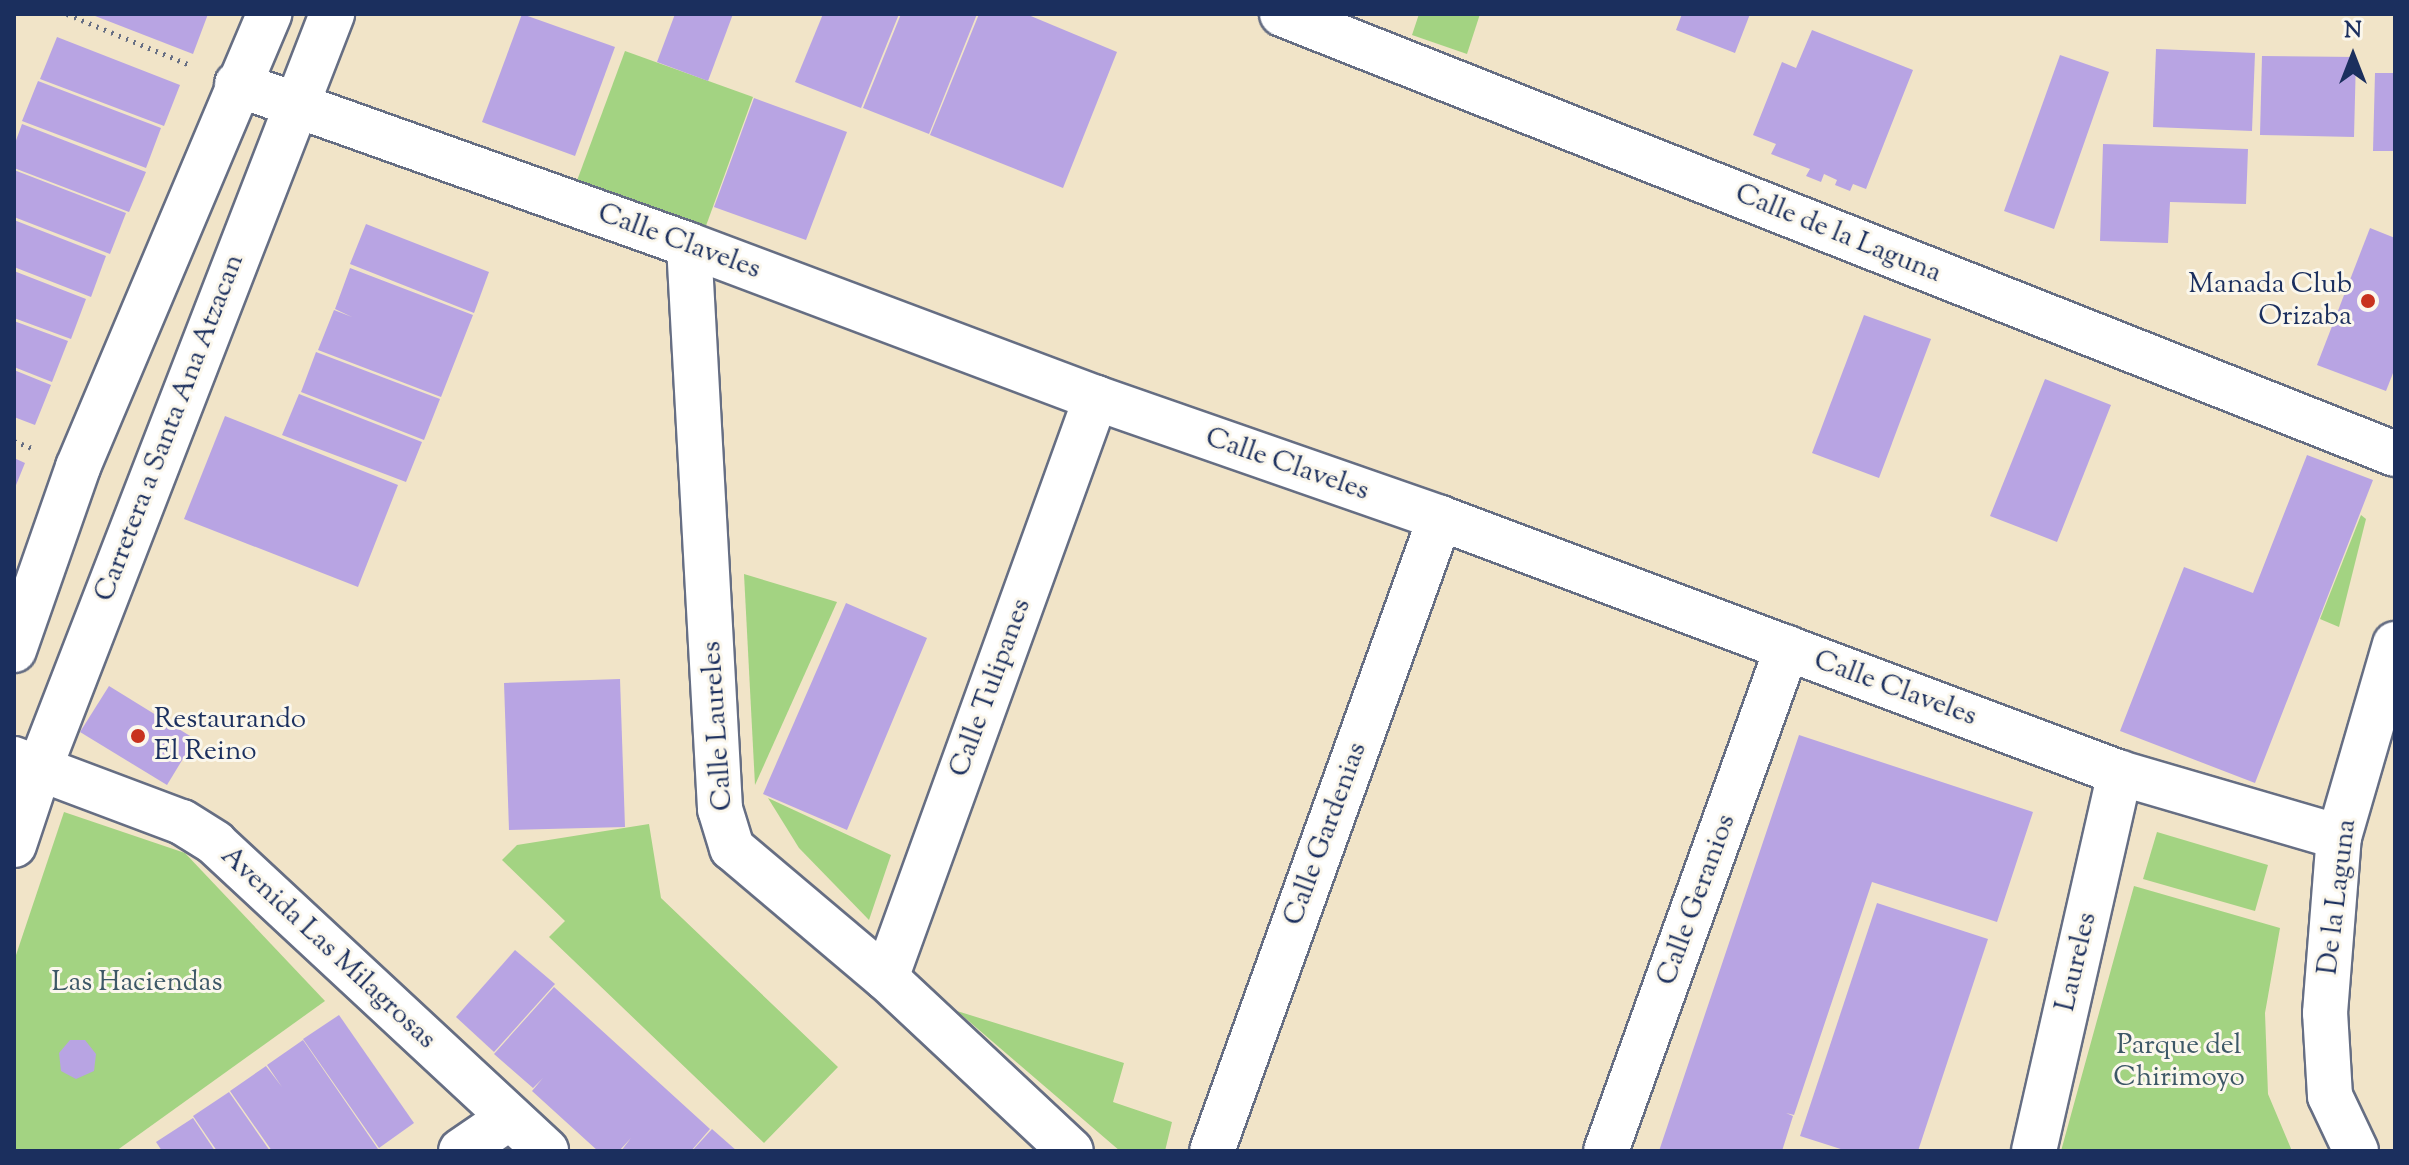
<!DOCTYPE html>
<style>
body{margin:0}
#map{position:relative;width:2409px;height:1165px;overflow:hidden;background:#f1e4c8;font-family:"Sorts Mill Goudy",serif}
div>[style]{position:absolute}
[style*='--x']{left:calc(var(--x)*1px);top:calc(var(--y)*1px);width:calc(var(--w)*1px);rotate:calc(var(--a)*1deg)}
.green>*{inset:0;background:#a3d382}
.building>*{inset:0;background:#b8a4e3}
.path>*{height:5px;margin-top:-2.5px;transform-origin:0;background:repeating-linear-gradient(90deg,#666e83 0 2px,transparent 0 8px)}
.roads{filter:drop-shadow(2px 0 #666e83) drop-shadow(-2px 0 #666e83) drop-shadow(0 2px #666e83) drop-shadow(0 -2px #666e83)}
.minor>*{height:44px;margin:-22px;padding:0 22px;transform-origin:22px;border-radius:22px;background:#fff}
.tertiary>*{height:44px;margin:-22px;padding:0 22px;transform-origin:22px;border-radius:22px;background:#fff}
.dots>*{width:22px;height:22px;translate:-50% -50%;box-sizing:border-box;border:4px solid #fbf7ec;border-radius:50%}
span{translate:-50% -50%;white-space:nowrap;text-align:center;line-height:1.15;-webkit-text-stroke:6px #fbf7ec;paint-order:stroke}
.street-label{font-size:28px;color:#1b2f5e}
.poi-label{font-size:28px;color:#1b2f5e}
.right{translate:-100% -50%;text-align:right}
.left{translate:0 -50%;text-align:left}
.park-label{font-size:28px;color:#3d5867}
.frame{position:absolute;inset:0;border:16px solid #1b2f5e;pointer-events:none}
.north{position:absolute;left:2313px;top:16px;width:80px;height:80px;-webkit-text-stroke:6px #fbf7ec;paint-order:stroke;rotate:0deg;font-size:22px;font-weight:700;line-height:32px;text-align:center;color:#1b2f5e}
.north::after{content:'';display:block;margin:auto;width:28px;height:36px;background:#1b2f5e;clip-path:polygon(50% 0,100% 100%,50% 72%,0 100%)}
</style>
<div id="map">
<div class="green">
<div style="clip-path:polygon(1419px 14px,1480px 14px,1467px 54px,1412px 35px)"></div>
<div style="clip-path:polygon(625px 51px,753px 97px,703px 234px,575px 186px)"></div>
<div style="clip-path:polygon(2361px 515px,2366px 519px,2339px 627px,2320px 619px)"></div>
<div style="clip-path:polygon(744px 574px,837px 602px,755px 785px)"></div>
<div style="clip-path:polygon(768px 798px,891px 855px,869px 920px,799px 848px)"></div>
<div style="clip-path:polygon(64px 812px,185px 853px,325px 1001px,116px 1151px,14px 1151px,14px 961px)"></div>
<div style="clip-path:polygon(649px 824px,661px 898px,838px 1067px,764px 1143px,549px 937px,565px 921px,502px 860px,517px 845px)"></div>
<div style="clip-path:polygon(2157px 832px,2268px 865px,2255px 911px,2143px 879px)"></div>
<div style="clip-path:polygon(2134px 886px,2280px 928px,2265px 1013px,2268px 1094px,2292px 1151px,2061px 1151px)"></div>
<div style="clip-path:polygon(957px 1011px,1124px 1063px,1113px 1102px,1172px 1122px,1165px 1151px,1120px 1151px)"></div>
</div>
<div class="building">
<div style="clip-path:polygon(90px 14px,208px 14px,193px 54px)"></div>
<div style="clip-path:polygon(522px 14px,615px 47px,575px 156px,482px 122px)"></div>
<div style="clip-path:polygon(675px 14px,733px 14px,708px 81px,657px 62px)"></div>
<div style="clip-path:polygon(823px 14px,899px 14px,861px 108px,795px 82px)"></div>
<div style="clip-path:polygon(901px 14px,977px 14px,929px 134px,863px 108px)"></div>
<div style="clip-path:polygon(979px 14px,1026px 14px,1117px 52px,1063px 188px,930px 135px)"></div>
<div style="clip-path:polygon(1682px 14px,1750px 14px,1735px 53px,1676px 30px)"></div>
<div style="clip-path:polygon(1812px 30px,1913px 70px,1866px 189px,1853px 184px,1850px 191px,1835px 185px,1837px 180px,1824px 174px,1821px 182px,1806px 176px,1810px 169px,1771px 154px,1776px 144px,1753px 135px,1782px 62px,1796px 68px)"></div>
<div style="clip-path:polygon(57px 37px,180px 85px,164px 126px,40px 79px)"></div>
<div style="clip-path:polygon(2156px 49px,2255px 53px,2252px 131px,2153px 127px)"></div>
<div style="clip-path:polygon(2060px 55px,2109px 72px,2054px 229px,2004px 211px)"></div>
<div style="clip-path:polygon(2262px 56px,2356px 57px,2354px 137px,2260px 135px)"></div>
<div style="clip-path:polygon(2375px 73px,2395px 73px,2395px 151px,2373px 151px)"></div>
<div style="clip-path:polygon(38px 81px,161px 128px,146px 168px,22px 121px)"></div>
<div style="clip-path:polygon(754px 98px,847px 132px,806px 240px,714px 207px)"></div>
<div style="clip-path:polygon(22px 124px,146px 172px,129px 212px,14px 168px,14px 146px)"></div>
<div style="clip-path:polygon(2103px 144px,2248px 149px,2246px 204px,2170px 202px,2168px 243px,2100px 241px)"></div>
<div style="clip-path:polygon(14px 170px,126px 213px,110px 254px,14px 217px)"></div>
<div style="clip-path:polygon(14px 220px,106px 256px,91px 297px,14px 267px)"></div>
<div style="clip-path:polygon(366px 224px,489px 272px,474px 313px,350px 264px)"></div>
<div style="clip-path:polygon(2370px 228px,2395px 238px,2395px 368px,2386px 391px,2317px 365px)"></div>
<div style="clip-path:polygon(350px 268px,473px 315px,441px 397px,318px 350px,334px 310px,352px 317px,335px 309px)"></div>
<div style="clip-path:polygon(14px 271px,86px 299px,71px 339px,14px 318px)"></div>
<div style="clip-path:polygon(1864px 315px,1931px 339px,1879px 478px,1812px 453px)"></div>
<div style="clip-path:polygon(14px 321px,68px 341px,52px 382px,14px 367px)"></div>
<div style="clip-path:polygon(316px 352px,440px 399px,424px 440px,301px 392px)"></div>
<div style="clip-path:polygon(14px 370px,51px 385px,35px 425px,14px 417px)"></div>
<div style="clip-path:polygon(2045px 379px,2111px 405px,2057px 542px,1990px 516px)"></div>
<div style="clip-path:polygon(299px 394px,422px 442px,406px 482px,282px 435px)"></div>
<div style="clip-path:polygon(225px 416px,398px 485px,358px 587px,184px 519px)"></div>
<div style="clip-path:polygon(2307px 455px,2373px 480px,2255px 783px,2120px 731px,2184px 567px,2253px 593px)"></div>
<div style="clip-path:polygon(14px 458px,25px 463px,14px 490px)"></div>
<div style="clip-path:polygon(846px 603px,927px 638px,847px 830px,763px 794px)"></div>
<div style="clip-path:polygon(620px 679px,625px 827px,509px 830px,504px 683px)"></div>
<div style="clip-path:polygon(109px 686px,195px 739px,167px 785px,80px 732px)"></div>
<div style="clip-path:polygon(1799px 735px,2033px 812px,1997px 922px,1872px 882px,1794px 1115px,1786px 1113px,1793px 1116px,1782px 1151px,1659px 1151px)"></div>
<div style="clip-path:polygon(1877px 903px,1988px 939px,1918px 1151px,1847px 1151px,1800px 1136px)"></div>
<div style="clip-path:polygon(515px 950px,555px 984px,494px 1052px,456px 1017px)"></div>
<div style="clip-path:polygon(554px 987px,710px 1129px,691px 1151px,621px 1151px,631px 1138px,619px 1151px,598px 1151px,532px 1091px,543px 1078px,533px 1088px,494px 1054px)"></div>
<div style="clip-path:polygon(339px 1015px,414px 1123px,379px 1148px,303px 1039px)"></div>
<div style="clip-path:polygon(70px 1040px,85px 1040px,96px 1054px,94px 1071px,76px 1079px,61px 1071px,59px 1053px)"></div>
<div style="clip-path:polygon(303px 1040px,378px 1149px,272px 1151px,230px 1091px,266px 1066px,282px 1087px,267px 1065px)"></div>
<div style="clip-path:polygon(229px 1092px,270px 1151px,217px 1151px,193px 1116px)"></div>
<div style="clip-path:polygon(193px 1118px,215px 1151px,162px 1151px,156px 1142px)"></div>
<div style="clip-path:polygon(712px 1129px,737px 1151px,692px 1151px)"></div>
</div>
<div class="path">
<div style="--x:67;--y:14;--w:131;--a:22.5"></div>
<div style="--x:14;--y:441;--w:19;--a:21"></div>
</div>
<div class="roads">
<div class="minor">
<div style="--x:1282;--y:14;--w:1197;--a:21.57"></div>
<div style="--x:237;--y:84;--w:480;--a:19.6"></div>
<div style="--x:689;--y:245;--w:435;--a:20.6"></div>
<div style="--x:1096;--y:398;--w:364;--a:19.2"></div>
<div style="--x:1440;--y:518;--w:726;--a:20.56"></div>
<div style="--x:2120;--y:773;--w:228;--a:16.3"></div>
<div style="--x:689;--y:245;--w:565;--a:86.85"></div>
<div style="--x:720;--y:809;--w:41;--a:72.9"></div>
<div style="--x:732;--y:848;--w:202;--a:40.2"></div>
<div style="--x:886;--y:978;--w:253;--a:43.1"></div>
<div style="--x:14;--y:759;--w:179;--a:20.6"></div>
<div style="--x:182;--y:822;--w:39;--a:32"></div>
<div style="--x:215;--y:843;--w:452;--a:42.9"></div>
<div style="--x:886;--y:978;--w:617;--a:-70.1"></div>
<div style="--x:461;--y:1151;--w:58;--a:-34.5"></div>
<div style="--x:1212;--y:1151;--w:673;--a:-70.19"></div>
<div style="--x:1606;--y:1151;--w:535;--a:-70.21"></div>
<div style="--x:2034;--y:1151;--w:388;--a:-77.2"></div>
<div style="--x:2356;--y:1151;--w:61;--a:-115.3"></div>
<div style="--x:2330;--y:1096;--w:83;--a:-93.4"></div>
<div style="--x:2325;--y:1013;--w:177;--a:-85.5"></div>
<div style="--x:2339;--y:837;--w:201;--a:-73.8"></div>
</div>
<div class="tertiary">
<div style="--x:14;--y:650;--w:194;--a:-70.7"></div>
<div style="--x:78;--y:467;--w:492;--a:-67.1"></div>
<div style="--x:14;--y:845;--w:82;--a:-71.6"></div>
<div style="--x:40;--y:767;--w:808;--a:-68.8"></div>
</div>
</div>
<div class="dots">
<div style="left:2368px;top:301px;background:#c8321e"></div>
<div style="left:138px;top:736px;background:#c8321e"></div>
</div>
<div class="street-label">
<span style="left:1838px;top:234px;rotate:22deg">Calle de la Laguna</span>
<span style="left:679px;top:242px;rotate:20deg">Calle Claveles</span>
<span style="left:170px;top:428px;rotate:-69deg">Carretera a Santa Ana Atzacan</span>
<span style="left:1287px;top:465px;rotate:19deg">Calle Claveles</span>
<span style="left:991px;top:688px;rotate:-70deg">Calle Tulipanes</span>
<span style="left:1895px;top:689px;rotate:20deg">Calle Claveles</span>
<span style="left:718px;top:726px;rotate:-94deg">Calle Laureles</span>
<span style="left:1326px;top:834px;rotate:-70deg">Calle Gardenias</span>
<span style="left:2338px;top:897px;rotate:-83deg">De la Laguna</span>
<span style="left:1697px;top:900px;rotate:-70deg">Calle Geranios</span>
<span style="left:328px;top:948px;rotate:43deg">Avenida Las Milagrosas</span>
<span style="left:2077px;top:962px;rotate:-77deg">Laureles</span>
</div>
<div class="poi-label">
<span class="right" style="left:2352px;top:301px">Manada Club<br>Orizaba</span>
<span class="left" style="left:154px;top:736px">Restaurando<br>El Reino</span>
</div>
<div class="park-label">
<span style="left:137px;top:983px">Las Haciendas</span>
<span style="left:2179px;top:1062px">Parque del<br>Chirimoyo</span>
</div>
<div class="frame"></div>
<div class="north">N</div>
</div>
